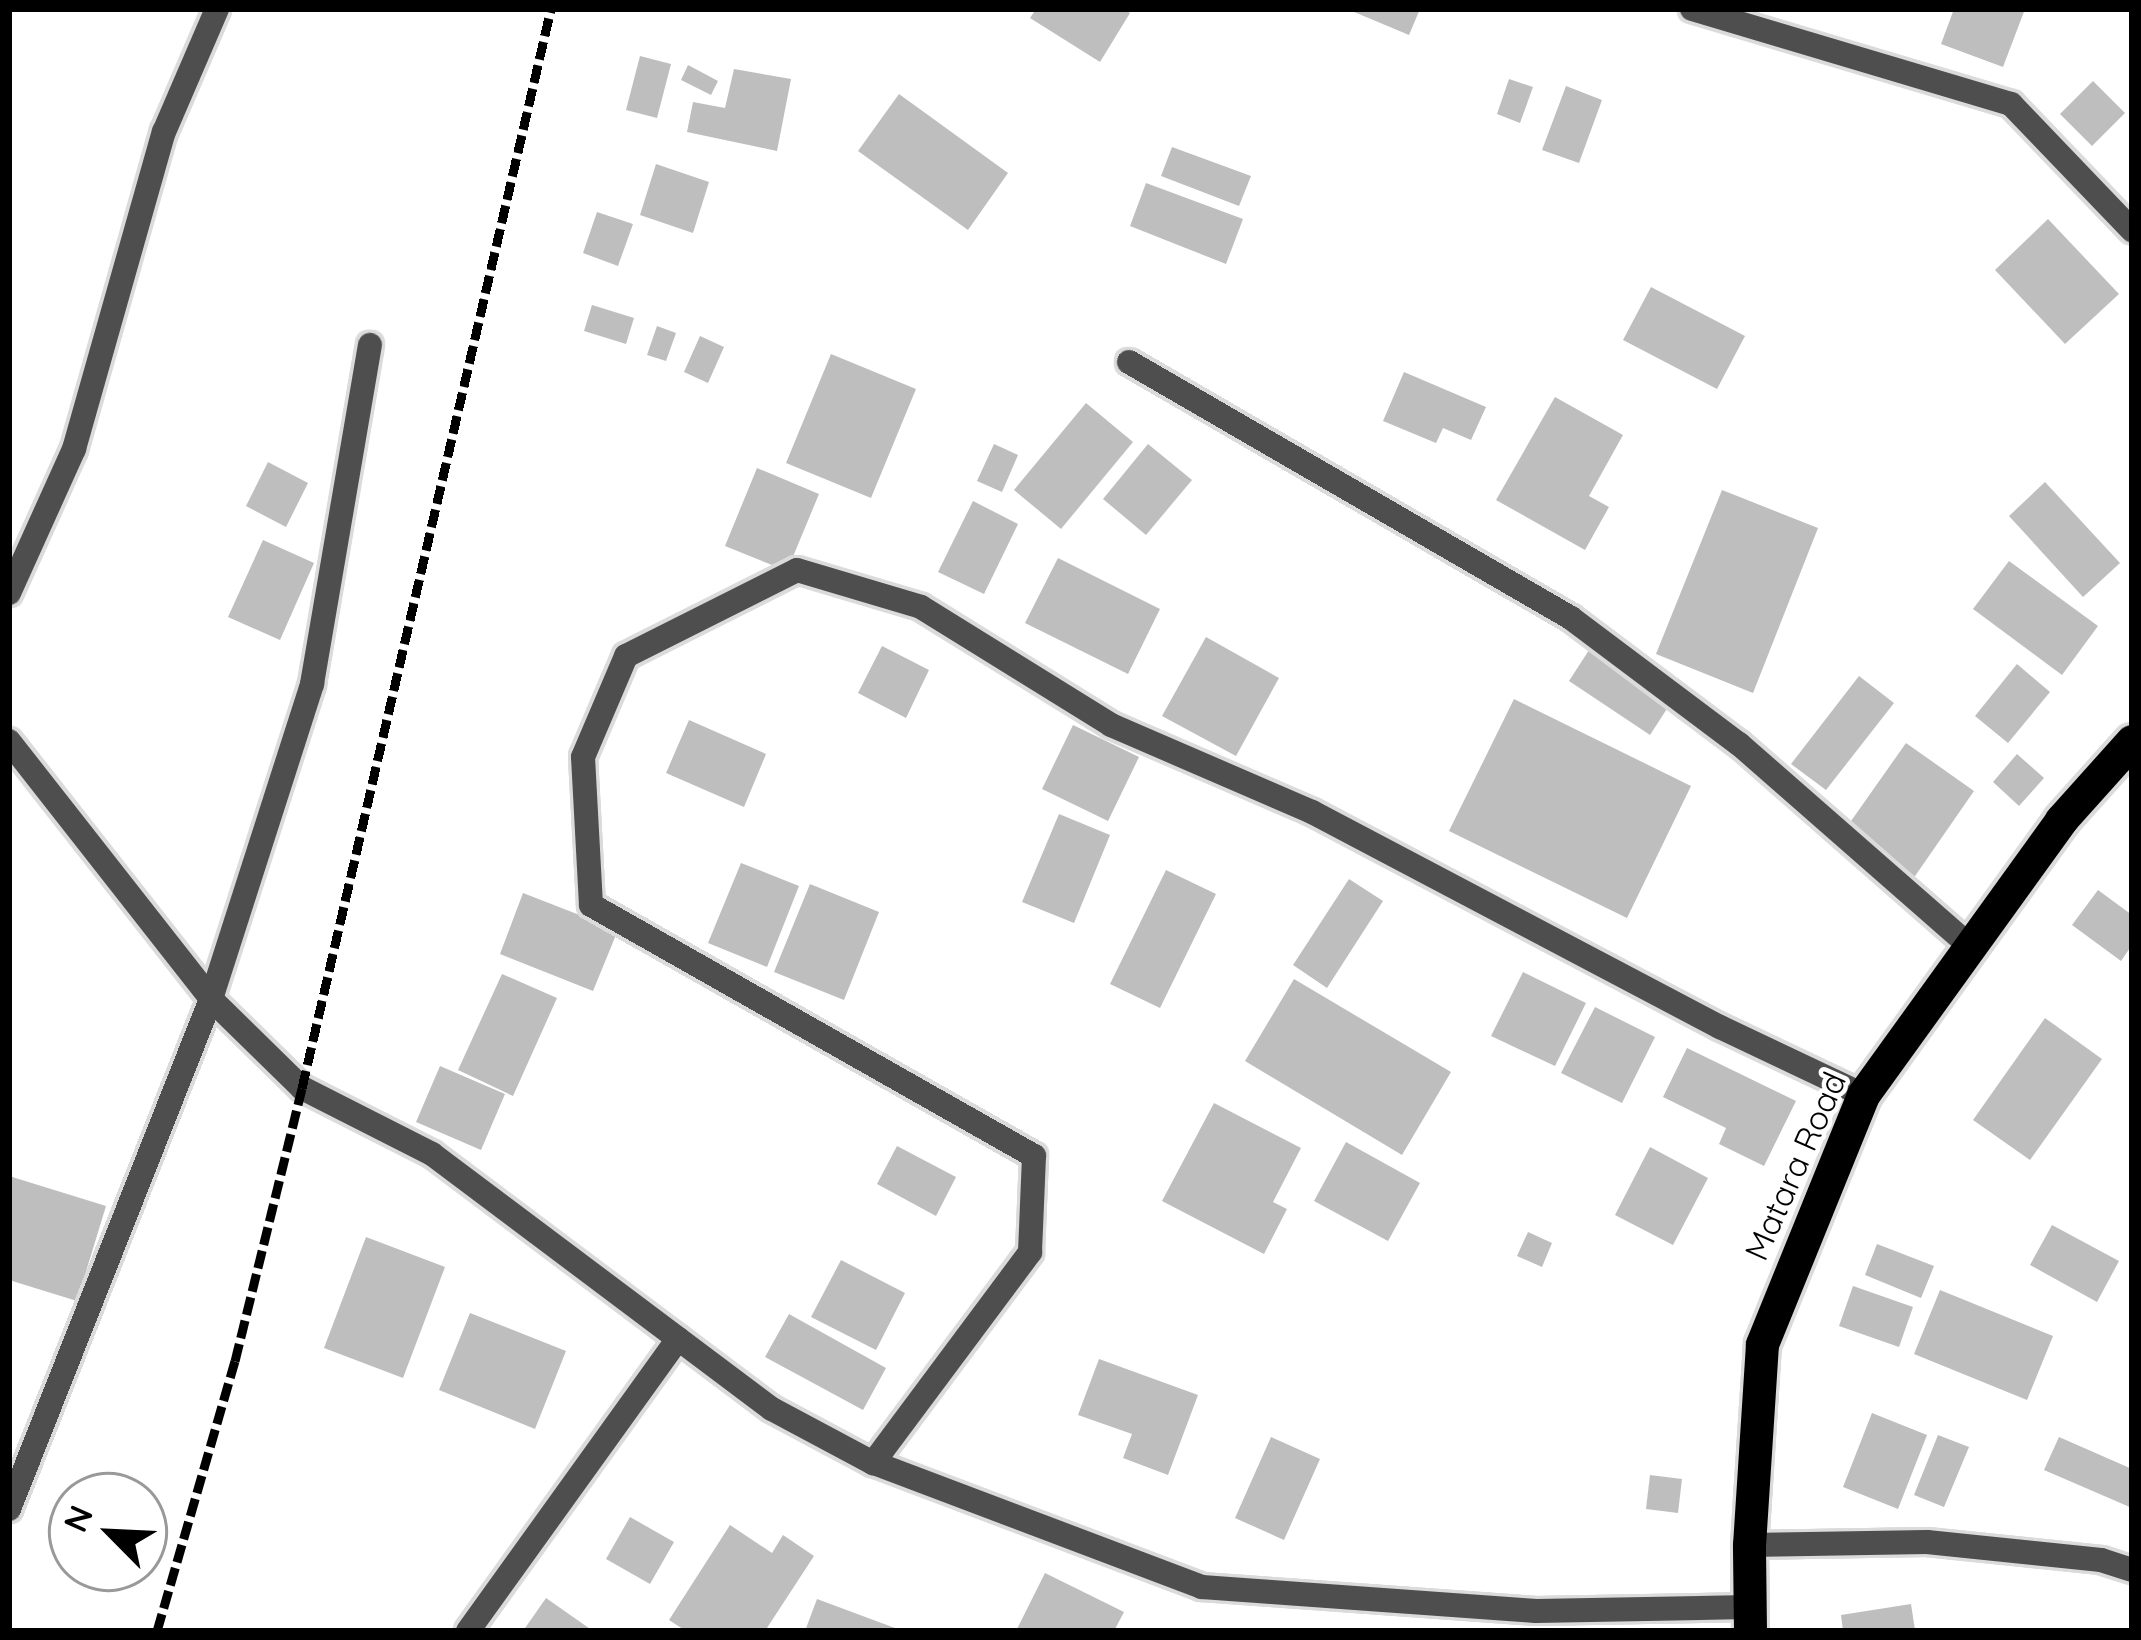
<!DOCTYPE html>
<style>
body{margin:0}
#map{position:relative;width:2141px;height:1640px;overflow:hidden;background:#fff;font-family:Quicksand,sans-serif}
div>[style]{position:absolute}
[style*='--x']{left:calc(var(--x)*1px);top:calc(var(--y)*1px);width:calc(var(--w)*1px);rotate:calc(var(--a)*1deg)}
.building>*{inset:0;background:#bebebe}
.roads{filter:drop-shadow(3px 0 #dbdbdb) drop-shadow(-3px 0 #dbdbdb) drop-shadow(0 3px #dbdbdb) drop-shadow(0 -3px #dbdbdb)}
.minor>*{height:24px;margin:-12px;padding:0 12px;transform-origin:12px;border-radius:12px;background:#4e4e4e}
.trunk>*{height:33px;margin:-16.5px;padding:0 16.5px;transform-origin:16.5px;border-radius:16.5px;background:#000}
.rail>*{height:9px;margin-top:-4.5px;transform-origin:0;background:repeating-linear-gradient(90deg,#000 0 18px,transparent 0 24px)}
span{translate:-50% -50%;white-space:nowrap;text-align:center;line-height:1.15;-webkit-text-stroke:9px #fff;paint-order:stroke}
.street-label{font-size:33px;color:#000}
.frame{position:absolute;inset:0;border:12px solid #000;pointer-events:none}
.north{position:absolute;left:48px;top:1472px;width:120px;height:120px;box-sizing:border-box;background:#fff;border:3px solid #999;border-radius:50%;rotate:294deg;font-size:33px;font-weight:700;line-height:48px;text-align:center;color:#000}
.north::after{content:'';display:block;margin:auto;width:42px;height:54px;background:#000;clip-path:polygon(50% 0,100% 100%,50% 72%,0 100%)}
</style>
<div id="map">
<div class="building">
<div style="clip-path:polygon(1036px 9px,1124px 9px,1130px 13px,1100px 62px,1030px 18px)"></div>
<div style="clip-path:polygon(1347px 9px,1420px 9px,1409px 35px)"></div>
<div style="clip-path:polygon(1954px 9px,2025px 9px,2003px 67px,1941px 44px)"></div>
<div style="clip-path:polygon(640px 56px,671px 64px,657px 118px,626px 110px)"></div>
<div style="clip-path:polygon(688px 65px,718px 81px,711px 95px,681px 80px)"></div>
<div style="clip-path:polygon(734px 69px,791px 79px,777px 151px,687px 132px,693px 102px,725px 108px)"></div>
<div style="clip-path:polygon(1509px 79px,1533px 87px,1520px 123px,1497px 114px)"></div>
<div style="clip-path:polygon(2093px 81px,2125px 113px,2092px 146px,2060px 114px)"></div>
<div style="clip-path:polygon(1566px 86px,1602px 100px,1579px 163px,1542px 150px)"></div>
<div style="clip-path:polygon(899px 94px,1008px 173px,968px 230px,858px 151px)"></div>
<div style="clip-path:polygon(1172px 147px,1251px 176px,1239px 206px,1161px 176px)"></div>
<div style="clip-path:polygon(656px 164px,709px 182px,693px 233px,640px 215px)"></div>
<div style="clip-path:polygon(1146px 183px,1243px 219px,1226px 264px,1130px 226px)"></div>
<div style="clip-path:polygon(597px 212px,633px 224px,618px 266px,583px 253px)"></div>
<div style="clip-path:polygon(2048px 219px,2119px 294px,2065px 344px,1995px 270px)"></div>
<div style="clip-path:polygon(1651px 287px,1745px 336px,1717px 389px,1623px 340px)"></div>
<div style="clip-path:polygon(592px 305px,634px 318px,626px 344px,584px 331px)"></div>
<div style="clip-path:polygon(657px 326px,676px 333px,666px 361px,647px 355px)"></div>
<div style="clip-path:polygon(700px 336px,724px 347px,708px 383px,684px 372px)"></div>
<div style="clip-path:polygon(831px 354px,916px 389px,871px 498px,786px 463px)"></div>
<div style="clip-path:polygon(1404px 372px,1486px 407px,1471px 440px,1443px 428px,1436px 443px,1383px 421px)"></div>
<div style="clip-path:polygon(1555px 397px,1623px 435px,1589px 496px,1609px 507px,1585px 550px,1496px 500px)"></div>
<div style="clip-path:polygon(1086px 403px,1133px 442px,1061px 529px,1014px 490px)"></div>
<div style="clip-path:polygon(994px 444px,1018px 455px,1002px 492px,977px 481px)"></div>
<div style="clip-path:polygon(1148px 444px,1192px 480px,1146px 535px,1103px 499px)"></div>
<div style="clip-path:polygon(268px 462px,308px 483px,286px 527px,246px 506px)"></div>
<div style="clip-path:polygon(757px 468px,819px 494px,787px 571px,725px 546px)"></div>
<div style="clip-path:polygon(2045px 482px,2120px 563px,2083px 597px,2009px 516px)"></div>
<div style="clip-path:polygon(1722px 490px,1818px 528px,1753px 693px,1656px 654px)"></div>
<div style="clip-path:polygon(973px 501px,1018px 524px,984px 594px,938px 572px)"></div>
<div style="clip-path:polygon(263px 540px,314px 563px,280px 640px,228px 617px)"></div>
<div style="clip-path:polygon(1058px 558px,1160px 609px,1128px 674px,1025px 623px)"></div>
<div style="clip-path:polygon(2009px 561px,2098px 626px,2062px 675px,1973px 609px)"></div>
<div style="clip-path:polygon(1206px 637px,1279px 678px,1236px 756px,1162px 716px)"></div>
<div style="clip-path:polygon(882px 646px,929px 670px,906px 718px,858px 693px)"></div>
<div style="clip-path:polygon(1591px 647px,1672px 701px,1650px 735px,1569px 681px)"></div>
<div style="clip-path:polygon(2017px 664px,2050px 692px,2008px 743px,1975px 716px)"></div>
<div style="clip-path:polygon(1859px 676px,1894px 703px,1826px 790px,1791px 764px)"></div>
<div style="clip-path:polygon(1514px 699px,1691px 786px,1627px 918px,1449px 831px)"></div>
<div style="clip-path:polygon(689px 720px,766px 754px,744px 807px,666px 773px)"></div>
<div style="clip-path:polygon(1073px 725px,1139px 757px,1108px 821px,1042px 789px)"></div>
<div style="clip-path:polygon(1906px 743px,1974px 791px,1913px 879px,1844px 831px)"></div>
<div style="clip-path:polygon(2017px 754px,2044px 778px,2019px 806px,1993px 782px)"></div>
<div style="clip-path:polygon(1059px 814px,1110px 835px,1074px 923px,1022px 902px)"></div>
<div style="clip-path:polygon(741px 863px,799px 886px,767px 967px,708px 943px)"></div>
<div style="clip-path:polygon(1166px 870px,1216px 894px,1160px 1008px,1110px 984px)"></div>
<div style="clip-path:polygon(1349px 879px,1383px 901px,1327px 988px,1293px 965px)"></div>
<div style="clip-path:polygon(810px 884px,879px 912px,844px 1000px,774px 972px)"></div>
<div style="clip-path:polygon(2098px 890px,2132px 915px,2132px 945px,2121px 961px,2072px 925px)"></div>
<div style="clip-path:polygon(523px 893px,618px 930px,593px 991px,500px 954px)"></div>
<div style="clip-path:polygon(1523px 972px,1586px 1003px,1555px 1066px,1491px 1036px)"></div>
<div style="clip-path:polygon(502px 974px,557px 998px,513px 1096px,458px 1070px)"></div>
<div style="clip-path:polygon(1294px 979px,1451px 1072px,1402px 1155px,1245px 1061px)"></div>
<div style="clip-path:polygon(1595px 1007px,1655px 1037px,1622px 1103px,1561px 1073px)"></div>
<div style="clip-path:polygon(2045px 1018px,2102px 1059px,2030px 1160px,1973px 1120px)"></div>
<div style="clip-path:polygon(1687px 1048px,1796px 1101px,1764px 1166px,1719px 1144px,1726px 1128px,1663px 1097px)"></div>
<div style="clip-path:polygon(440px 1066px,505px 1094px,481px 1150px,416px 1122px)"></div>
<div style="clip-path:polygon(1214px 1103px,1301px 1148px,1273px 1202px,1287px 1209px,1264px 1254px,1162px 1201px)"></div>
<div style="clip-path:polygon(1346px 1142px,1420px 1183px,1388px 1241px,1314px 1201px)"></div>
<div style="clip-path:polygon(897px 1146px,956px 1177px,936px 1216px,877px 1184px)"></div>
<div style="clip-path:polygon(1650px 1147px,1708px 1178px,1673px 1245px,1615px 1215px)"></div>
<div style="clip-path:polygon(9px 1176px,106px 1206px,77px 1301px,9px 1280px)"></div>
<div style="clip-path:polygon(2052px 1225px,2119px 1261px,2097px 1302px,2030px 1265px)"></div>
<div style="clip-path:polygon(1528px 1232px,1552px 1243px,1542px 1267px,1517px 1256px)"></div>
<div style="clip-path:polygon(366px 1237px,445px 1267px,403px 1378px,324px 1348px)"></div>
<div style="clip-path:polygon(1877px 1244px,1934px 1266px,1921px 1298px,1865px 1275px)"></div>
<div style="clip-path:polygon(841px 1260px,905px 1293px,876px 1350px,811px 1317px)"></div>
<div style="clip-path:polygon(1853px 1286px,1913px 1307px,1899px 1347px,1839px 1326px)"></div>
<div style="clip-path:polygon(1940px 1290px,2053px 1336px,2027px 1400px,1914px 1354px)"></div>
<div style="clip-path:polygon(470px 1313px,566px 1351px,535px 1429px,439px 1390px)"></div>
<div style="clip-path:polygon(789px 1314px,886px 1368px,863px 1410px,765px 1357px)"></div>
<div style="clip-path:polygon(1099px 1359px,1198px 1395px,1168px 1475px,1123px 1458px,1132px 1434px,1078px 1415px)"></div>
<div style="clip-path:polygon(1872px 1413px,1927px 1435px,1898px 1509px,1843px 1487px)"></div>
<div style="clip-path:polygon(1938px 1435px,1969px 1447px,1944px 1507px,1914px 1495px)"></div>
<div style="clip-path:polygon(1271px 1437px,1320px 1459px,1284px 1540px,1235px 1518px)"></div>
<div style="clip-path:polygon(2059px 1437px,2132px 1469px,2132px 1508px,2044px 1470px)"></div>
<div style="clip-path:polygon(1650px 1475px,1682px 1479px,1678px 1513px,1646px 1509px)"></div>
<div style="clip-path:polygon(630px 1517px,674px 1542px,650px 1584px,606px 1559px)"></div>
<div style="clip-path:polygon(730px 1525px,772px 1553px,783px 1535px,814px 1556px,765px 1631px,686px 1631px,669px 1620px)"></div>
<div style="clip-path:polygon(1045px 1573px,1124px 1612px,1114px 1631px,1016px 1631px)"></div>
<div style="clip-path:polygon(546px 1598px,593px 1631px,523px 1631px)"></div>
<div style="clip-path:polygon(817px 1599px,903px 1631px,805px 1631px)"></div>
<div style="clip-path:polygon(1911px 1604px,1915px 1630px,1843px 1631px,1841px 1615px)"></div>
</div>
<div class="roads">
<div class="minor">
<div style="--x:1692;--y:9;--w:333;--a:16.6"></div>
<div style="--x:2011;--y:104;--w:175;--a:46.2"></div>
<div style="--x:1129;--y:362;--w:511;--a:30.08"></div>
<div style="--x:1571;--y:618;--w:210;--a:36.9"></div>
<div style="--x:1739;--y:744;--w:307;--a:41.2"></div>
<div style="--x:9;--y:593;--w:158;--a:-65.7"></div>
<div style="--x:74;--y:449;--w:330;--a:-74.2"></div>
<div style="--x:164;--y:132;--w:134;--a:-66.7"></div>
<div style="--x:9;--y:741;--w:328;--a:51.9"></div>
<div style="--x:211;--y:999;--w:127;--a:44.4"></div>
<div style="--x:302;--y:1088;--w:146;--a:26.9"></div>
<div style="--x:432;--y:1154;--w:425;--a:36.9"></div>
<div style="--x:772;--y:1409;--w:115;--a:28.1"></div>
<div style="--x:9;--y:1509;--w:549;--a:-68.39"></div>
<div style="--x:211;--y:999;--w:331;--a:-72.2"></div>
<div style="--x:312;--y:684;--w:344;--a:-80.3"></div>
<div style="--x:1749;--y:1545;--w:178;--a:-1"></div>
<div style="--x:1927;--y:1542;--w:175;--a:5.9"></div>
<div style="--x:2101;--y:1560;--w:33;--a:18"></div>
<div style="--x:1748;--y:1607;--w:212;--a:178.9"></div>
<div style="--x:1536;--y:1611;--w:335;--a:-175.9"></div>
<div style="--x:1202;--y:1587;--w:352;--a:-159.3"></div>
<div style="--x:873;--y:1463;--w:263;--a:-53.3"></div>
<div style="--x:1030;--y:1252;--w:96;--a:-87.6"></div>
<div style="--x:1034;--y:1156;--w:509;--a:-150.46"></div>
<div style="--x:591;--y:905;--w:148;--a:-93.1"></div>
<div style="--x:583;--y:757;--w:110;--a:-66.9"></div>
<div style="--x:626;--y:656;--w:191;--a:-26.7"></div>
<div style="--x:797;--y:570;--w:129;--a:16.6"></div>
<div style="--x:921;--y:607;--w:224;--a:31.8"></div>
<div style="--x:1111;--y:725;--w:219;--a:23.4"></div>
<div style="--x:1312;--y:812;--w:461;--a:27.8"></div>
<div style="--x:1720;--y:1027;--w:158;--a:25.4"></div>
<div style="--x:468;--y:1631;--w:360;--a:-54.3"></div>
</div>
<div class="trunk">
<div style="--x:1750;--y:1631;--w:86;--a:-90.7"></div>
<div style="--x:1749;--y:1545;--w:201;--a:-86.3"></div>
<div style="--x:1762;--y:1344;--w:269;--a:-67.9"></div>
<div style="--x:1863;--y:1095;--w:339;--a:-54.2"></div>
<div style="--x:2061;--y:820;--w:106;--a:-48.1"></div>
</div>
</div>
<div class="rail">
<div style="--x:157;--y:1631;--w:281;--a:-73.9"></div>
<div style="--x:235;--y:1361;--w:281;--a:-76.2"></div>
<div style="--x:302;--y:1088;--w:1107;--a:-77.01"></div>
</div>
<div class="street-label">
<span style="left:1795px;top:1166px;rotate:-66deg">Matara Road</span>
</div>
<div class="frame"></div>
<div class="north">N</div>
</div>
